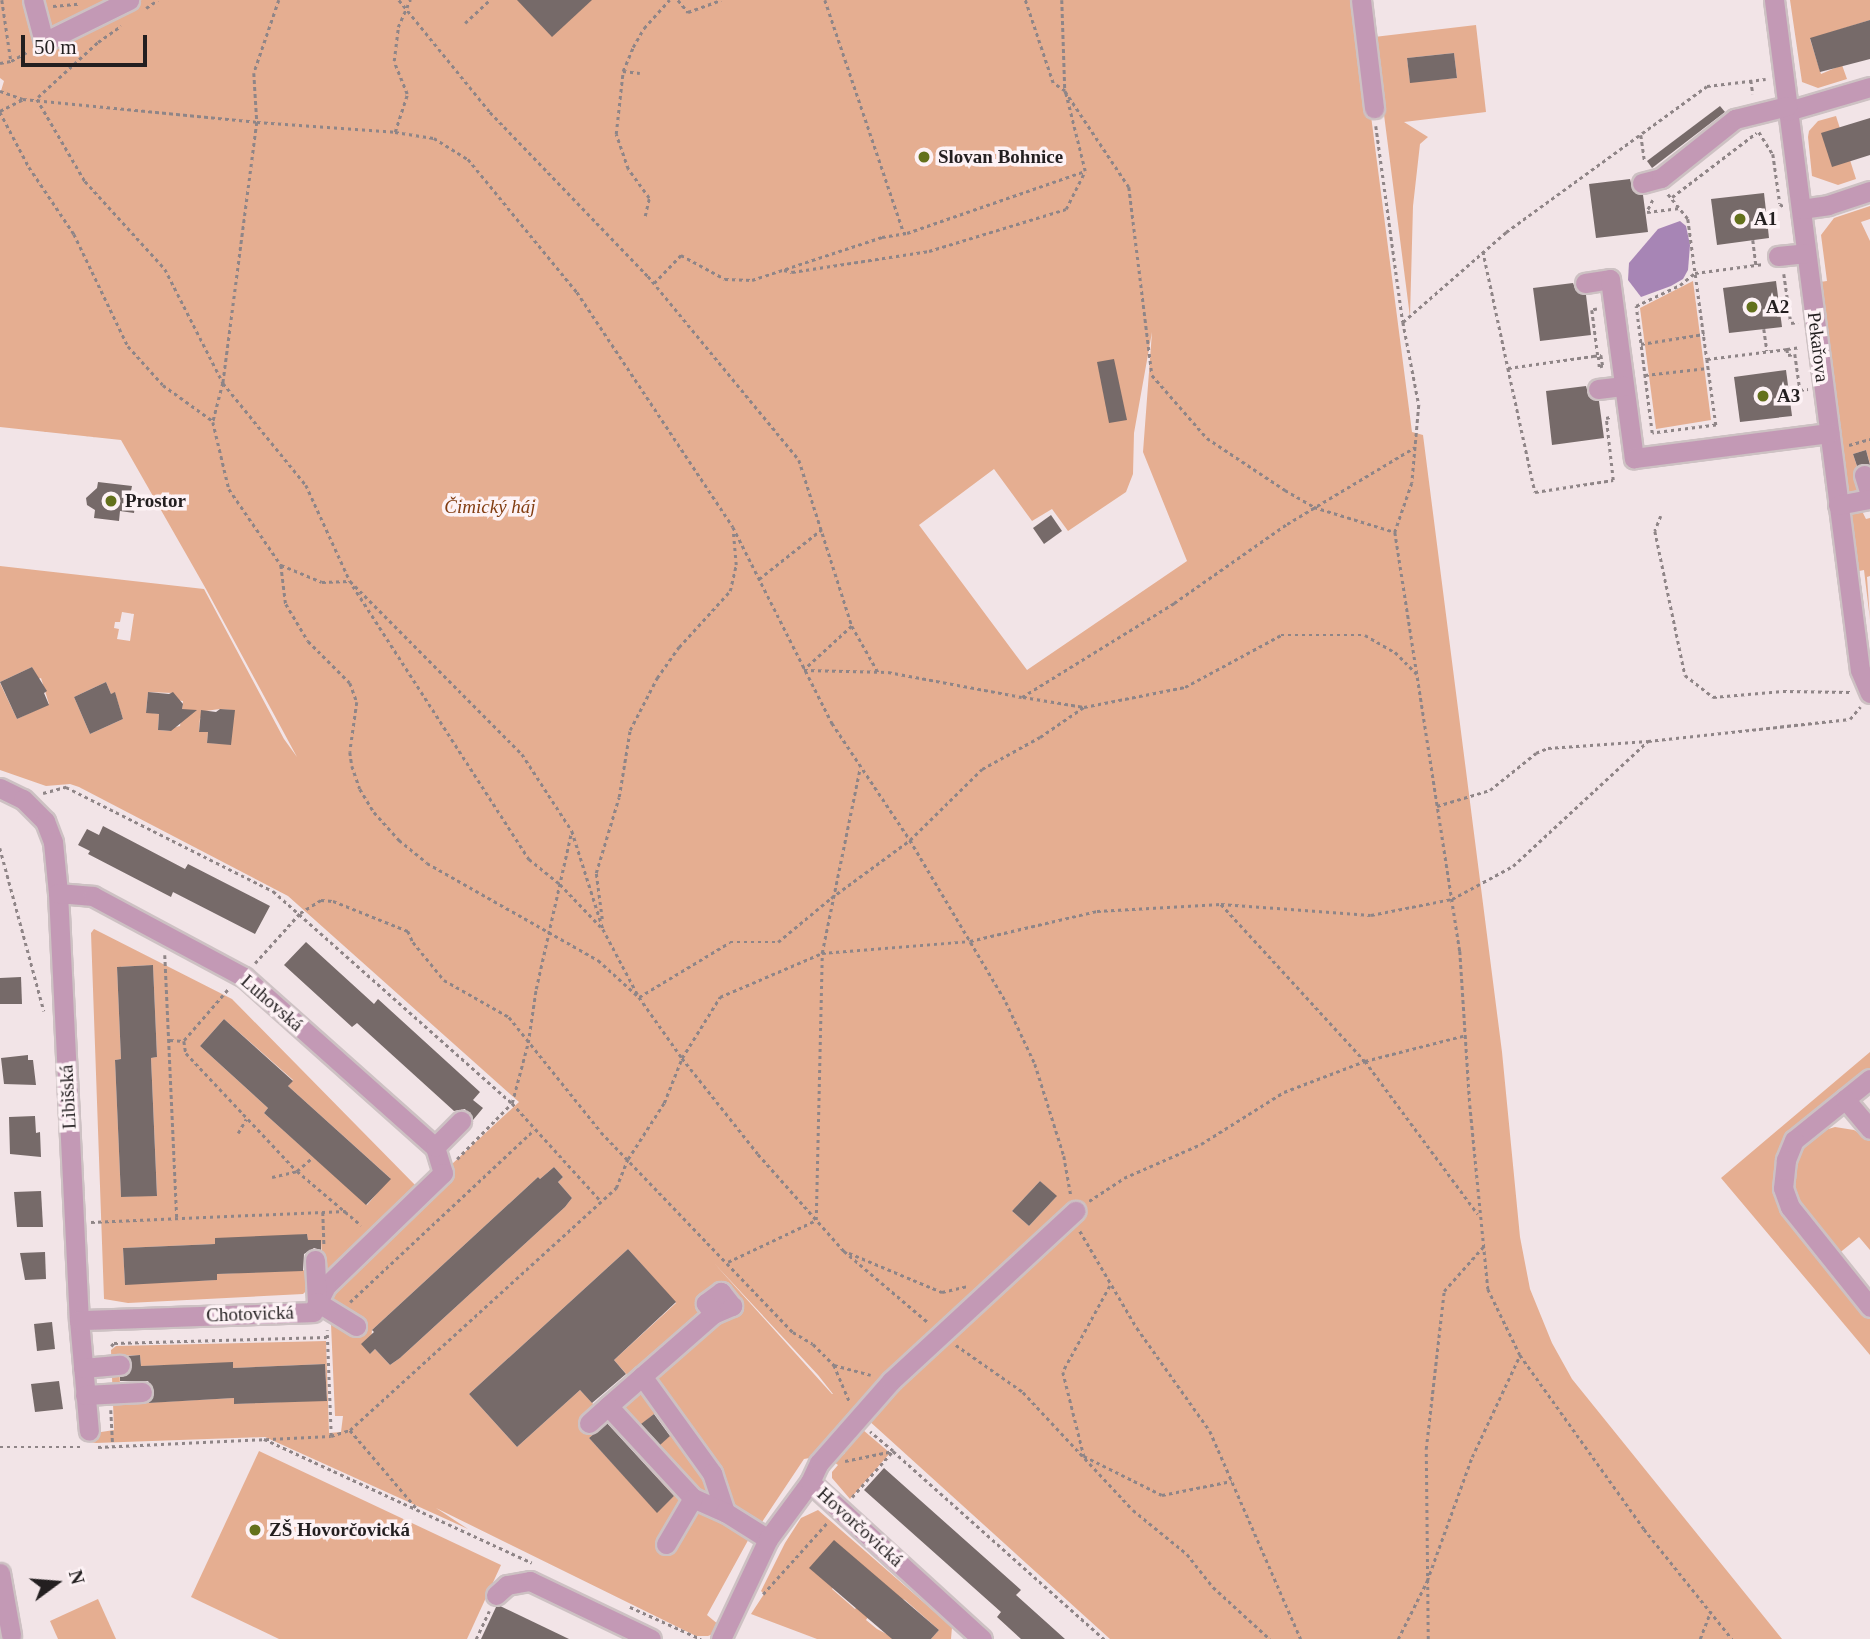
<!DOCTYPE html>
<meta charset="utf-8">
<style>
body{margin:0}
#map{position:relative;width:1870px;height:1639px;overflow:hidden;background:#f2e4e7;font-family:"Times New Roman",serif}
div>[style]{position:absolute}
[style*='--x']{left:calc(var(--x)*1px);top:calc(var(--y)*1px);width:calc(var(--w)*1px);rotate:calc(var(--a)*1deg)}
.green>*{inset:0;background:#e5ae91}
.water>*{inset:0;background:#a785b5}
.building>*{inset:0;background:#766a69}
.path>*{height:2.5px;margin-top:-1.25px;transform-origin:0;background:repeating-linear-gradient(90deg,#8f8587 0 3.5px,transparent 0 7px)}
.roads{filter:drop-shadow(2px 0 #cdc1c3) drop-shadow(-2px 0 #cdc1c3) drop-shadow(0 2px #cdc1c3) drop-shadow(0 -2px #cdc1c3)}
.minor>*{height:19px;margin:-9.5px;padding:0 9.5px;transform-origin:9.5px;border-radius:9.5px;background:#c399b5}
.path-bridge>*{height:2.5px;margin-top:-1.25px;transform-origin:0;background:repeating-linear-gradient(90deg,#8f8587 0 3.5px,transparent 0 7px)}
.dots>*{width:19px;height:19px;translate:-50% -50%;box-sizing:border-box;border:4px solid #fdf2f5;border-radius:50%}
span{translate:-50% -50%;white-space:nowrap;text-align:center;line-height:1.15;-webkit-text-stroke:7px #fdf2f5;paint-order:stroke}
.poi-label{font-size:19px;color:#231f20;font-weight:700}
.left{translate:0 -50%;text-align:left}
.street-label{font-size:19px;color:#231f20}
.park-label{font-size:19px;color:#823d11;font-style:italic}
.north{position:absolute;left:21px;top:1548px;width:70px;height:70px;-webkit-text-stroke:5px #fdf2f5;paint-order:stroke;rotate:74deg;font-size:19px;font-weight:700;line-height:28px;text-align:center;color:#231f20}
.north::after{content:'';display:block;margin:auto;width:24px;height:32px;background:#231f20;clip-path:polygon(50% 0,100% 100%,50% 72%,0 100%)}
.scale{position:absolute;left:21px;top:35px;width:126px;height:32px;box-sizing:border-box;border:4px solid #231f20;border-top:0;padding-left:9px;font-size:21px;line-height:24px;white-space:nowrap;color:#231f20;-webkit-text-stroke:5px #fdf2f5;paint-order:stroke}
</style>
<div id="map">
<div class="green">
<div style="clip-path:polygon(evenodd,0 0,1356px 0,1412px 432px,1423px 435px,1502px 1052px,1520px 1237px,1530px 1289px,1552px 1343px,1572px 1379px,1782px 1639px,1110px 1639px,867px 1419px,920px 1363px,907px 1352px,815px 1457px,804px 1459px,760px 1525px,757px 1524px,707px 1615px,719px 1625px,715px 1633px,708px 1636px,696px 1636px,436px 1508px,468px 1529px,265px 1437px,96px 1443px,84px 1441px,82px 1435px,114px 1430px,111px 1350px,116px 1346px,326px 1341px,329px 1433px,341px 1432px,343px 1416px,335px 1416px,329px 1278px,519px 1102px,288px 896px,79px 787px,70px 784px,46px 786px,0 770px,0 683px,17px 719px,49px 704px,41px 678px,38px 679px,32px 667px,0 682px,0 566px,204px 589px,284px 739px,297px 757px,206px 589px,121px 440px,0 427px,0 94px,4px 81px,0 78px,0 0,1152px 332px,1143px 452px,1187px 561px,1027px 670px,919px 525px,994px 469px,1032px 521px,1052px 509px,1068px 531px,1126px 492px,1133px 474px,1134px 433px,1152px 332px,0 0,122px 612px,134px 614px,130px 641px,117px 639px,119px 629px,114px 628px,115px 622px,120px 622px,122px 612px,0 0,106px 682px,111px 694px,115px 693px,123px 719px,90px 734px,74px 697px,106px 682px,0 0,148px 692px,173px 693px,176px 700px,183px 701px,180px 726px,171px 728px,170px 731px,158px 730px,159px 714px,146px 712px,148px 692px,0 0,220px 709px,232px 710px,234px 714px,230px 744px,207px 743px,208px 732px,199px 731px,200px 718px,204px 718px,205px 711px,220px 709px,0 0,554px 1167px,563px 1177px,558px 1182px,572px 1198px,565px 1207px,400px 1358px,390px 1365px,375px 1349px,370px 1354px,372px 1330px,538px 1177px,540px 1179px,554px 1167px,0 0,1040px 1181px,1056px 1197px,1029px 1226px,1012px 1211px,1040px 1181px,0 0,628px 1249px,676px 1303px,614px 1360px,629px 1377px,596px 1407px,580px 1390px,517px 1447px,469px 1394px,628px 1249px,0 0,714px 1263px,818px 1375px,833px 1394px,832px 1394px,714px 1263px,0 0,140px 1355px,141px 1366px,233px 1363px,233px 1368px,325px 1364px,327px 1400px,235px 1404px,234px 1398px,142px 1403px,141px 1387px,120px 1387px,119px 1356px,140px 1355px,0 0,655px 1413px,672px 1434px,659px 1445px,642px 1424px,655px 1413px,0 0,612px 1417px,644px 1453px,639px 1457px,674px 1496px,657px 1512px,589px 1438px,612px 1417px)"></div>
<div style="clip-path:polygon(1790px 0,1870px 0,1870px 20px,1810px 39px,1821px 74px,1842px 65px,1847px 79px,1818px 88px,1802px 82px)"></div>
<div style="clip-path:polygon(evenodd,1476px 25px,1486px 112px,1404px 122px,1428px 137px,1420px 144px,1413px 206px,1410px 317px,1374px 37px,1476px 25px,1454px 53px,1457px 78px,1410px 82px,1407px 58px,1454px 53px)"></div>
<div style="clip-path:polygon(1836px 116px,1856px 179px,1838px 185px,1812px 176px,1808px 137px,1809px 131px,1818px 121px)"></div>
<div style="clip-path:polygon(1870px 206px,1870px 219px,1861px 222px,1870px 241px,1870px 464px,1866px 450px,1853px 454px,1863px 485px,1861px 493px,1849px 494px,1846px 490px,1820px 282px,1827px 281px,1821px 235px,1834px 218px)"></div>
<div style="clip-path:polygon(1693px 281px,1711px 420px,1656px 429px,1640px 308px)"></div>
<div style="clip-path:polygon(1861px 509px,1866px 519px,1870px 518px,1870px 576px,1867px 577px,1870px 620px,1864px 570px,1859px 571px,1864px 606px,1862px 607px,1849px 512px)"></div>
<div style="clip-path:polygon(evenodd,94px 929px,232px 999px,417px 1187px,303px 1294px,128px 1303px,104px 1299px,91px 933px,94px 929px,153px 965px,157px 1057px,151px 1058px,157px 1195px,121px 1197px,115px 1060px,121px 1059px,117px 967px,153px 965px,94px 929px,224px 1019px,293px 1080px,288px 1086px,390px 1178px,367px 1205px,264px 1113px,268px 1108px,200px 1046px,224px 1019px,94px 929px,307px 1234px,308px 1240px,321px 1240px,322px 1257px,308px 1270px,217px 1274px,216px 1280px,125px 1284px,123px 1248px,215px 1244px,307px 1234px)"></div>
<div style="clip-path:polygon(1870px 1052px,1870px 1070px,1778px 1171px,1870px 1315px,1870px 1355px,1721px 1178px)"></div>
<div style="clip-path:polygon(1835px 1127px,1854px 1130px,1870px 1140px,1870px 1250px,1859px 1237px,1837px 1255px,1799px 1208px,1791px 1188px,1792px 1167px,1801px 1148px,1815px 1133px)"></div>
<div style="clip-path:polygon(856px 1424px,890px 1453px,850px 1499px,832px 1478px,832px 1472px,838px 1465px,834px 1462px,845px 1453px,837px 1446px)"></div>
<div style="clip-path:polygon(259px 1451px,501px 1565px,467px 1639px,279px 1639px,191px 1597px)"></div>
<div style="clip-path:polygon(818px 1510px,952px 1627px,951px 1639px,931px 1639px,939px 1630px,905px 1600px,810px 1568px,834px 1586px,832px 1589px,855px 1609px,857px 1607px,868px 1617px,866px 1620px,877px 1629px,896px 1639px,817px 1639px,751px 1614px,764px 1594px,761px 1591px,785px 1543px,801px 1518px)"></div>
<div style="clip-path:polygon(98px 1599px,116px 1639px,58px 1639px,50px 1621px)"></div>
</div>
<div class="water">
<div style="clip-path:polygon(1680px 221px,1686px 226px,1690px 245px,1688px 270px,1683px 279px,1671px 286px,1641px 297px,1628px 280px,1629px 263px,1658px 229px)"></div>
</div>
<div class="building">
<div style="clip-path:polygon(517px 0,592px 0,552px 37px)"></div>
<div style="clip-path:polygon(1870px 20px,1870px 59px,1820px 72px,1810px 38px)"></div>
<div style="clip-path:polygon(1454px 53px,1457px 78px,1410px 83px,1407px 58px)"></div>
<div style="clip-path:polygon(1720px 106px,1725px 112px,1652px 168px,1647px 161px)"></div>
<div style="clip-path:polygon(1870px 118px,1870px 155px,1832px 167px,1821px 133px)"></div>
<div style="clip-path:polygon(1630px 179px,1633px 191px,1643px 195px,1648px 232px,1596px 238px,1589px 184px)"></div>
<div style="clip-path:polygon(1764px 193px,1769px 238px,1717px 245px,1711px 199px)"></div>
<div style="clip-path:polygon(1776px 281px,1782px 327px,1729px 333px,1723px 288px)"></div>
<div style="clip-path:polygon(1573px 283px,1576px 291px,1586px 295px,1591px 335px,1540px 341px,1533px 288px)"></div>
<div style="clip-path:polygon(1114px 359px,1127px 420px,1109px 423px,1097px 362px)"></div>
<div style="clip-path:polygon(1786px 370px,1792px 416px,1740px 422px,1734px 377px)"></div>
<div style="clip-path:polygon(1586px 386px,1589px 397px,1599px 401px,1604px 438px,1552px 445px,1546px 391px)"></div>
<div style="clip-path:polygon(1866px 450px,1870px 465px,1857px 466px,1853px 454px)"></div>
<div style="clip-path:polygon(98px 482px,132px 486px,130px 496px,136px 497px,134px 513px,120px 511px,119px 521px,94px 518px,95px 510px,87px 505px,86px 498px,97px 488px)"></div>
<div style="clip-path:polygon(1051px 515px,1062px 531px,1044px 544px,1033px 528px)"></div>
<div style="clip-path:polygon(32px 667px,47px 691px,44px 693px,49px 705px,17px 719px,0 682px)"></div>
<div style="clip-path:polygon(106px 682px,111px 694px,115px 692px,123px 719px,90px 734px,74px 697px)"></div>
<div style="clip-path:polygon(148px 692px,169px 694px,173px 692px,183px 704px,182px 709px,197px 710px,171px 731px,158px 730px,159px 714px,146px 713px)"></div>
<div style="clip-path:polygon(220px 709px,235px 710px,231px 745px,207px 743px,208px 732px,199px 732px,201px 710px,216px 712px)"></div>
<div style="clip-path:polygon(103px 826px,185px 869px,188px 864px,270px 906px,255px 934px,173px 892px,171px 897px,88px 854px,90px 851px,78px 845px,87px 829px,99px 835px)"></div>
<div style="clip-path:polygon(306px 942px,374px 1004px,378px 999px,480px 1092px,473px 1100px,483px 1108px,473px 1120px,465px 1109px,454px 1111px,357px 1023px,352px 1027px,284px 965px)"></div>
<div style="clip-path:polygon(153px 965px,157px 1057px,151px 1058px,157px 1196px,121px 1197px,115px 1060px,121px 1059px,117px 967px)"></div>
<div style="clip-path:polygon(21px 977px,22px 1004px,0 1004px,0 978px)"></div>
<div style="clip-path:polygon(224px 1019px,293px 1081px,288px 1086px,391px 1179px,366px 1205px,264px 1113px,268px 1108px,200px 1046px)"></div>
<div style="clip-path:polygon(28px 1055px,28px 1060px,33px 1060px,36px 1085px,4px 1084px,1px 1058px)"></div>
<div style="clip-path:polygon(35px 1116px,36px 1133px,40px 1132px,41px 1157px,10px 1154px,9px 1117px)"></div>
<div style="clip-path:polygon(554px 1167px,563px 1177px,558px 1182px,572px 1198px,565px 1207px,400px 1358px,390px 1365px,375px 1349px,370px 1354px,361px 1344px,374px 1332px,372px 1330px,538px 1177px,540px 1179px)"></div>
<div style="clip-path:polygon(1040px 1181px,1057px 1196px,1029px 1226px,1012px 1211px)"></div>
<div style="clip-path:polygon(41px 1191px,43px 1227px,17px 1227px,14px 1192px)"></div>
<div style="clip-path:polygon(307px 1234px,308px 1240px,321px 1240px,321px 1250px,314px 1248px,304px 1254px,303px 1271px,217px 1274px,217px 1280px,125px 1285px,123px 1248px,215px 1244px,215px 1238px)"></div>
<div style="clip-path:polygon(628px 1249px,676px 1302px,614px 1360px,626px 1374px,592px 1403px,580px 1390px,517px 1447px,469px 1394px)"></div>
<div style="clip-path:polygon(45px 1252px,46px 1279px,25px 1280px,20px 1253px)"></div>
<div style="clip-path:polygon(52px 1322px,55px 1349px,37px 1351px,34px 1324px)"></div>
<div style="clip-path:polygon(140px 1355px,141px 1366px,233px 1362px,233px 1368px,325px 1364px,327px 1401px,234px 1404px,234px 1398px,148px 1403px,154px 1392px,148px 1381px,120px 1381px,120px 1377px,131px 1370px,127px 1356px)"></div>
<div style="clip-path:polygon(59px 1381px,63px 1409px,35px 1412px,31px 1384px)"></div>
<div style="clip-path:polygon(654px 1414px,670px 1436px,660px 1445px,641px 1424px)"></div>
<div style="clip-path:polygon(607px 1423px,674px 1496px,657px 1513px,589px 1438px)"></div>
<div style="clip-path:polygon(884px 1468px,1021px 1590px,1016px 1595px,1065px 1639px,1021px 1639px,997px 1617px,1001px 1612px,864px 1490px)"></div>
<div style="clip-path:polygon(834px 1540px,939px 1630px,931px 1639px,892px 1639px,809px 1568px)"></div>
<div style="clip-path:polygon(500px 1606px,569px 1639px,481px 1639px,496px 1607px)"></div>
</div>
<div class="path">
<div style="--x:2;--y:0;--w:62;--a:81.6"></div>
<div style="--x:279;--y:0;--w:77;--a:108.9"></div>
<div style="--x:254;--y:73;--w:49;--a:86.5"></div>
<div style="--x:257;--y:122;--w:263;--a:97.4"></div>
<div style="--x:223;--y:383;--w:40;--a:104.4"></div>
<div style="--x:213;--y:422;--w:69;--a:76.6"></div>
<div style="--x:229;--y:489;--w:92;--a:55.6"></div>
<div style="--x:281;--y:565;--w:44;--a:22.5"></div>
<div style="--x:322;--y:582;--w:28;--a:-2"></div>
<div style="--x:399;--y:0;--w:144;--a:50.9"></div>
<div style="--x:490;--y:112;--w:228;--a:46.1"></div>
<div style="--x:648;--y:276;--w:238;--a:50.6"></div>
<div style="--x:799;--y:460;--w:174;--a:72.3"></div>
<div style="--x:852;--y:626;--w:65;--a:137.5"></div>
<div style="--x:678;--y:0;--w:16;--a:50"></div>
<div style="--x:688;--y:12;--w:35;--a:-20"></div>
<div style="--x:825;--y:0;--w:246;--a:71.3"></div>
<div style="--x:1062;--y:0;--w:91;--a:88.1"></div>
<div style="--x:1065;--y:91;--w:115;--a:56.3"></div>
<div style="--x:1129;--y:187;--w:189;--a:83"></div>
<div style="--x:1152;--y:375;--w:84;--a:48.9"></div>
<div style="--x:1207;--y:438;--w:94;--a:33.7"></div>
<div style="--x:1285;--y:490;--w:34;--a:30"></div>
<div style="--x:1314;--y:507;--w:85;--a:17.2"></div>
<div style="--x:53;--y:6;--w:25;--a:-5"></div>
<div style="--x:146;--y:8;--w:14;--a:-34"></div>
<div style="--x:465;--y:23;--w:34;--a:-43"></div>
<div style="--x:0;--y:63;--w:11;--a:-10"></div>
<div style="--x:11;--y:61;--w:21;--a:-29"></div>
<div style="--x:623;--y:71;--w:17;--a:7"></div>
<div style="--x:1751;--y:80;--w:14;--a:82"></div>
<div style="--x:0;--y:91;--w:24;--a:19"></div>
<div style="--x:23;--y:99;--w:235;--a:5.6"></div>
<div style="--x:257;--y:122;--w:138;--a:4.1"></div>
<div style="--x:395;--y:132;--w:39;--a:9"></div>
<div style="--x:434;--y:138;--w:40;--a:32"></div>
<div style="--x:468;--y:159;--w:172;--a:50.7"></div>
<div style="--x:577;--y:292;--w:282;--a:56.4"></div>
<div style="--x:733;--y:527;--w:220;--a:63.2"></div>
<div style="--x:832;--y:723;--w:141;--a:56.3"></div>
<div style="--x:910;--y:840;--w:188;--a:59.3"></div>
<div style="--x:1006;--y:1002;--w:68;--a:64.9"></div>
<div style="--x:1035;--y:1064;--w:96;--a:72.5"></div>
<div style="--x:1064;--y:1156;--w:39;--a:80"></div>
<div style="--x:38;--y:97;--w:81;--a:-42.5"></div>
<div style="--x:98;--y:42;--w:28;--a:-35"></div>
<div style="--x:37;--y:99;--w:95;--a:59.7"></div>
<div style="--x:85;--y:181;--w:119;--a:47.7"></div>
<div style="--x:165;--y:269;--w:128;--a:63"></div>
<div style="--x:223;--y:383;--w:132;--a:50.9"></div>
<div style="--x:306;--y:485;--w:106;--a:65.4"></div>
<div style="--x:350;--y:581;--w:244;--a:45.2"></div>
<div style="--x:522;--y:754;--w:92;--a:57"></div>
<div style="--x:572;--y:831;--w:103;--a:72.4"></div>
<div style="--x:603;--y:929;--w:77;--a:62.1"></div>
<div style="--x:639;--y:997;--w:75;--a:54.8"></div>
<div style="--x:682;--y:1058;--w:122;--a:51.6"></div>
<div style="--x:758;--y:1154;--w:130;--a:48.4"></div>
<div style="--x:844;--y:1251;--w:111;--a:40.3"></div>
<div style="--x:0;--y:111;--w:25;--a:-27"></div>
<div style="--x:0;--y:112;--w:62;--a:62.2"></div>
<div style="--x:29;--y:167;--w:81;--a:56.1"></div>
<div style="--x:74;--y:234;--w:124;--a:64.3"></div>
<div style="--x:128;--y:346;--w:52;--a:48.1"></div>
<div style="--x:163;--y:385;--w:62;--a:35.8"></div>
<div style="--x:1376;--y:126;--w:198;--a:82.2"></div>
<div style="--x:1403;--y:322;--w:85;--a:79.1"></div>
<div style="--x:1419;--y:405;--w:78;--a:95.1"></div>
<div style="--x:1412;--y:483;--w:52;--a:109.1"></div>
<div style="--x:1395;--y:532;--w:424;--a:81.2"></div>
<div style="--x:1460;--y:951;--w:154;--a:86.3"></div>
<div style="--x:1470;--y:1105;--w:185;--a:84.4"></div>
<div style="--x:1488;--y:1289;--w:73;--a:64.1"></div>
<div style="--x:1520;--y:1355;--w:214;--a:54.5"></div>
<div style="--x:1644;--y:1529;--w:141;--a:51.3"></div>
<div style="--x:395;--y:132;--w:40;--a:-72"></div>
<div style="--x:407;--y:94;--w:35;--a:-112"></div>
<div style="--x:394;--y:61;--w:34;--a:-83"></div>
<div style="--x:398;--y:27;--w:30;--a:-66"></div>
<div style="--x:1759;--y:132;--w:26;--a:58"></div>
<div style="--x:1773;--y:154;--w:50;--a:82"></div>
<div style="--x:1780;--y:204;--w:4;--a:34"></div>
<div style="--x:1641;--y:135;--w:27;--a:82"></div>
<div style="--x:1668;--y:194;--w:32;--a:51"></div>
<div style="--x:1688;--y:219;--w:141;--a:82.3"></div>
<div style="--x:1707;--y:359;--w:81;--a:-7.1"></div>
<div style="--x:1787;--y:349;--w:6;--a:81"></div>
<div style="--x:1788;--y:355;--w:7;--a:-8"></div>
<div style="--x:1795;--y:354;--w:36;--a:82"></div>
<div style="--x:1800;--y:390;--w:8;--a:-7"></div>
<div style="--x:1672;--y:197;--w:106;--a:-37.3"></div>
<div style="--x:1653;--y:200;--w:13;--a:117"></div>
<div style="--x:1647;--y:212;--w:33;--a:-7"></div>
<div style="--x:645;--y:216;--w:18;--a:-77"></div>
<div style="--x:649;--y:198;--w:36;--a:-126"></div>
<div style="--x:628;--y:169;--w:37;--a:-109"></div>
<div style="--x:616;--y:134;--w:63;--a:-83.7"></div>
<div style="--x:623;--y:71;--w:26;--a:-67"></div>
<div style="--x:633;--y:47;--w:22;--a:-60"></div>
<div style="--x:644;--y:28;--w:38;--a:-48"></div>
<div style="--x:1753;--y:240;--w:25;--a:83"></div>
<div style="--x:1483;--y:251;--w:120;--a:77.9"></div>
<div style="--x:1508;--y:368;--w:86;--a:-8"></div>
<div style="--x:784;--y:270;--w:8;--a:14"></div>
<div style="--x:792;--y:272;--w:139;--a:-8.7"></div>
<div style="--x:929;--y:251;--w:143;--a:-17"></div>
<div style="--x:1066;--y:209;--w:42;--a:-63.4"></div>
<div style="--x:1784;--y:274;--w:49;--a:81.9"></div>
<div style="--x:1791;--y:323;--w:7;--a:-8"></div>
<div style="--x:654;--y:283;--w:39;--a:-46"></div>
<div style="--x:681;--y:255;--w:50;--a:28.6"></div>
<div style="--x:725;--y:279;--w:27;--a:2"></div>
<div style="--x:752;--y:280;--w:137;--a:-18.3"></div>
<div style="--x:882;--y:237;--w:25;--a:-9"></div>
<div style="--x:907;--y:233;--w:188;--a:-19.2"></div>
<div style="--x:1085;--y:171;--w:82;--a:-104"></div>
<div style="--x:1065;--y:91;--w:14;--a:-146"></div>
<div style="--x:1053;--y:83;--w:88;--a:-108.6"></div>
<div style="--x:1597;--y:309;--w:5;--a:169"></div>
<div style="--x:1592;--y:310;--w:46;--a:82.6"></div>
<div style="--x:1403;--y:322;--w:137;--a:-41.1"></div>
<div style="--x:1506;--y:232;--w:248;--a:-36"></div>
<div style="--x:1707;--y:86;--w:59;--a:-6.8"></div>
<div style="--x:1764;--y:329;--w:22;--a:82"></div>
<div style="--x:1641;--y:344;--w:64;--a:-9"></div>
<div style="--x:1787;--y:349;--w:14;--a:-8"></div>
<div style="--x:1707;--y:359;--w:67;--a:82.2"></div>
<div style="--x:1716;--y:425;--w:64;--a:172.9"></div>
<div style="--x:1652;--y:433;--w:128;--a:-97.2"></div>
<div style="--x:1636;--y:306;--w:49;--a:-25.5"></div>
<div style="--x:1680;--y:285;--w:19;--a:-39"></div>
<div style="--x:1695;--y:273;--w:69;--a:-7.5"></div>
<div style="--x:1508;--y:368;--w:127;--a:77.7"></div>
<div style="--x:1535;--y:492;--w:79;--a:-8.7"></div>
<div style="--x:1613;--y:480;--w:62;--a:-96.4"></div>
<div style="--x:1606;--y:418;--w:4;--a:-14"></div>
<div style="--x:1645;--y:375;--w:63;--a:-6.3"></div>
<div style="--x:1849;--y:445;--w:22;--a:-16"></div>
<div style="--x:1661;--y:516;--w:16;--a:112"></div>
<div style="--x:1655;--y:531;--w:147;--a:78.2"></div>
<div style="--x:1685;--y:675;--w:36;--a:38"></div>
<div style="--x:1713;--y:697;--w:70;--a:-4.9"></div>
<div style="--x:1783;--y:691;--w:67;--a:0.9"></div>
<div style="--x:281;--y:565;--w:39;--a:83"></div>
<div style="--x:286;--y:604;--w:43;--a:59.3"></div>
<div style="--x:308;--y:641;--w:59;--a:45"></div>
<div style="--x:350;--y:683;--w:20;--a:70"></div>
<div style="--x:357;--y:702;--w:50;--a:98"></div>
<div style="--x:350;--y:752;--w:14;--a:82"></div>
<div style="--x:352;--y:766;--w:24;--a:71"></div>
<div style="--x:360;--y:789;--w:27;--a:59"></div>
<div style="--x:374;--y:812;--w:38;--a:48"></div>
<div style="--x:399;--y:840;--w:36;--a:39"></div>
<div style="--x:427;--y:863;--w:197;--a:29.6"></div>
<div style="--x:598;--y:960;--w:55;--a:42.1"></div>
<div style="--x:639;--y:997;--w:106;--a:-31.1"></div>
<div style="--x:730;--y:942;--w:48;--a:0"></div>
<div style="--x:778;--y:942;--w:69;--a:-39.7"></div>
<div style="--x:831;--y:898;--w:98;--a:-36.3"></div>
<div style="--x:910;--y:840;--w:101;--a:-44.6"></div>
<div style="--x:982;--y:769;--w:66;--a:-28.9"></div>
<div style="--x:1040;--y:737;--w:53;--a:-34.3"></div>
<div style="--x:759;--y:579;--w:80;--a:-38.4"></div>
<div style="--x:353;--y:586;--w:325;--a:57.2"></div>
<div style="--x:529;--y:859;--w:40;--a:39"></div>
<div style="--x:560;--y:884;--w:59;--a:46.4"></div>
<div style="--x:852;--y:626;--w:53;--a:60.5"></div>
<div style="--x:804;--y:670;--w:84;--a:1.4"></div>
<div style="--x:888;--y:672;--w:136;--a:10.6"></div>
<div style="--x:1022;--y:697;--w:179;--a:-31.7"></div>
<div style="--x:1174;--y:603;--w:138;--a:-35"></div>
<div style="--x:1287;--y:524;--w:149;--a:-31"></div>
<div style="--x:1023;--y:697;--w:62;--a:9.3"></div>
<div style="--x:1084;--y:707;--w:103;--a:-11.2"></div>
<div style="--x:1185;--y:687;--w:109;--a:-28.4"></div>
<div style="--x:1281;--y:635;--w:84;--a:0"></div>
<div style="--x:1365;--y:635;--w:34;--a:30"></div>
<div style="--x:1395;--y:652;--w:31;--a:45"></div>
<div style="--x:43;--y:793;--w:24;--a:-15"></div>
<div style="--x:66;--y:787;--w:232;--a:26.7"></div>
<div style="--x:273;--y:891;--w:319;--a:41.6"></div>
<div style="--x:512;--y:1103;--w:132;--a:47.8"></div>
<div style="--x:1437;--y:806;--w:55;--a:-16.8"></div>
<div style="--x:1490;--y:790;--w:59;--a:-38.8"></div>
<div style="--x:1536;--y:753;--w:13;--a:-23"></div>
<div style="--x:1548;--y:748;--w:100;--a:-4"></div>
<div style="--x:0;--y:848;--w:169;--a:74.9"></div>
<div style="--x:1221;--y:904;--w:213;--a:47.5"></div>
<div style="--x:1365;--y:1061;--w:190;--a:53.6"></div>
<div style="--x:602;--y:919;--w:46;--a:-97.4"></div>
<div style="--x:596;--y:873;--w:79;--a:-73.2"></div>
<div style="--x:619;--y:797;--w:68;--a:-80.7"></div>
<div style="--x:630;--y:730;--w:59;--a:-62.6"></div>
<div style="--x:657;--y:678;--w:38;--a:-55"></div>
<div style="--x:679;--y:647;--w:76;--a:-47.7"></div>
<div style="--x:730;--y:591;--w:27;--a:-77"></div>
<div style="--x:736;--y:565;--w:34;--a:-95"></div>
<div style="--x:165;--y:955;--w:263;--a:87.4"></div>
<div style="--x:255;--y:963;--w:67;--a:-48"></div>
<div style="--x:300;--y:913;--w:25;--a:-32"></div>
<div style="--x:321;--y:900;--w:12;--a:5"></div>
<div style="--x:333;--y:901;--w:81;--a:21.8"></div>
<div style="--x:408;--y:931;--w:12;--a:66"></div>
<div style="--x:413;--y:942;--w:49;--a:50.8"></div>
<div style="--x:444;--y:980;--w:75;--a:29.6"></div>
<div style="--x:509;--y:1017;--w:147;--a:51.3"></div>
<div style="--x:601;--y:1132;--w:277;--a:46.2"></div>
<div style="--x:793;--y:1332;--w:23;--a:31"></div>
<div style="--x:813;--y:1344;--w:30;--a:45"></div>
<div style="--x:834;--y:1365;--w:38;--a:15"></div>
<div style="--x:228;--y:990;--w:67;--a:130.8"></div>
<div style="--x:184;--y:1041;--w:12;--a:81"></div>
<div style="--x:186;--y:1053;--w:162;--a:46.8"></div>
<div style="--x:297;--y:1171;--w:84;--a:40.2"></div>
<div style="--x:170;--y:1040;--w:14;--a:4"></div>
<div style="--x:238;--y:1133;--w:16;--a:-60"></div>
<div style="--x:457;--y:1159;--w:78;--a:-45.5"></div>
<div style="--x:512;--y:1103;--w:62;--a:-75.1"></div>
<div style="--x:528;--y:1043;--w:55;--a:-81.6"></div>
<div style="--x:536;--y:989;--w:159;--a:-77.3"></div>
<div style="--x:272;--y:1177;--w:26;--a:-13"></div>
<div style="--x:297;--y:1171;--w:21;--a:-41"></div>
<div style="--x:1089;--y:1201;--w:42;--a:-33.3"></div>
<div style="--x:1124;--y:1178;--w:84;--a:-23.8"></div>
<div style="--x:1201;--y:1144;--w:98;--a:-32.1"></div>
<div style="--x:1284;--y:1092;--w:87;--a:-20.9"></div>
<div style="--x:1365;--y:1061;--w:104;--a:-14.4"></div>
<div style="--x:323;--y:1212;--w:34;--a:88"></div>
<div style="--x:91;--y:1222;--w:255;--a:-2.5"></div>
<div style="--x:1080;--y:1231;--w:113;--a:59.6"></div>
<div style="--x:1137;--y:1328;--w:126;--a:54.7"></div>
<div style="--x:1210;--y:1431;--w:227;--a:66.4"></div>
<div style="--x:849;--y:1253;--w:101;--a:22.8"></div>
<div style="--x:942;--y:1292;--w:26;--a:-13"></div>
<div style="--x:728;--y:1262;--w:98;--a:-25.5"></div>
<div style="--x:816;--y:1220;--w:267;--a:-88.7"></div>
<div style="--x:822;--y:953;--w:189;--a:-78.4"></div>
<div style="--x:1110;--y:1286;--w:98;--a:118.7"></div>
<div style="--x:1063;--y:1372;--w:87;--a:76"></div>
<div style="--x:1084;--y:1456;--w:87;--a:26.6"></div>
<div style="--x:1162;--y:1495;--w:71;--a:-11.3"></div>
<div style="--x:350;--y:1302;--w:252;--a:-43.1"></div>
<div style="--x:956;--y:1345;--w:82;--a:35"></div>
<div style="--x:1023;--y:1392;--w:161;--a:47"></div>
<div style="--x:1133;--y:1510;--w:70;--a:39.2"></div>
<div style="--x:1187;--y:1554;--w:42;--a:51.8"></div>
<div style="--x:1213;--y:1587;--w:77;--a:42.4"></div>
<div style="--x:111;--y:1346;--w:4;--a:-45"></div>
<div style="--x:114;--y:1343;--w:213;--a:-1.6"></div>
<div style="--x:834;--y:1365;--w:39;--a:67"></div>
<div style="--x:111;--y:1410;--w:35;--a:87"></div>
<div style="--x:350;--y:1430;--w:105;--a:49.6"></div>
<div style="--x:331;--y:1436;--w:20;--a:-18"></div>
<div style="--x:350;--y:1430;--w:360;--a:-42.3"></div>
<div style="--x:616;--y:1188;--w:31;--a:-68"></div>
<div style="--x:628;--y:1159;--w:67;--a:-57.3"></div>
<div style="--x:664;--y:1103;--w:48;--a:-68.2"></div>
<div style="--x:682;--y:1058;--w:72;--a:-58.1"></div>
<div style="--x:720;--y:997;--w:111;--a:-23.3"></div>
<div style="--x:822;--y:953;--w:148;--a:-4.6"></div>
<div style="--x:970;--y:941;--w:130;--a:-13.3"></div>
<div style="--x:1097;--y:911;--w:124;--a:-3.2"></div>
<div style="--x:1221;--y:904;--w:150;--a:4.2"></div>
<div style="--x:1371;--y:915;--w:83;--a:-11.2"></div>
<div style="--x:1452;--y:899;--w:69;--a:-28.4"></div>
<div style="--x:1513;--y:866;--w:184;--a:-42.8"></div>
<div style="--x:1648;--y:741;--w:203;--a:-6.2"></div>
<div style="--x:1850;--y:719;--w:16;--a:-50"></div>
<div style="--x:264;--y:1439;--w:295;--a:24.8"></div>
<div style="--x:0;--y:1447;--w:81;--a:0"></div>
<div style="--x:98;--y:1447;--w:233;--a:-2.7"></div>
<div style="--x:331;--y:1436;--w:106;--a:-92.2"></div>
<div style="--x:845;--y:1461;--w:49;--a:-11.8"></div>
<div style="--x:893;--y:1451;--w:283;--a:41.7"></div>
<div style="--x:852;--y:1497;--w:62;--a:-48.3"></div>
<div style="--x:893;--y:1451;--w:30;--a:-140"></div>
<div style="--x:763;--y:1594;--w:96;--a:-48"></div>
<div style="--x:630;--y:1607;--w:78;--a:24.3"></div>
<div style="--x:476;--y:1639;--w:31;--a:-65"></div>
<div style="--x:1398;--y:1639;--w:65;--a:-63.4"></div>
<div style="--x:1427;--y:1581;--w:132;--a:-70.1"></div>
<div style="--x:1472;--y:1457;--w:113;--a:-64.8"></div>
<div style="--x:1428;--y:1639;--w:190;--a:-90.6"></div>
<div style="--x:1426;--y:1449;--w:159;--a:-83.5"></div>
<div style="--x:1444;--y:1291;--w:60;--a:-48.4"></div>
<div style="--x:1700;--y:1639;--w:30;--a:-69"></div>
</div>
<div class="roads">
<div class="minor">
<div style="--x:33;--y:0;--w:43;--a:75.3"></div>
<div style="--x:44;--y:42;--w:95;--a:-26.3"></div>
<div style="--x:1361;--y:0;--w:109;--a:83.1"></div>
<div style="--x:1774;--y:0;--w:675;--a:82.69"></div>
<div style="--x:1860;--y:670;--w:25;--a:67"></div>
<div style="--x:1788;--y:111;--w:85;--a:-16.3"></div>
<div style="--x:1642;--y:183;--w:20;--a:-15"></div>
<div style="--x:1661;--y:178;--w:95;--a:-38.6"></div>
<div style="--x:1735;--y:119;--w:54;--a:-14"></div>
<div style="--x:1801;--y:209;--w:27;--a:-8"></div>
<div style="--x:1828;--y:205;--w:44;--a:-18.4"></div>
<div style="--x:1778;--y:256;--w:28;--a:-6"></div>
<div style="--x:1585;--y:283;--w:25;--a:-9"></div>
<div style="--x:1610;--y:279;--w:181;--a:82.4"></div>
<div style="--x:1634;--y:458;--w:197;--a:-7.3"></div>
<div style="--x:1598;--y:389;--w:26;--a:-7"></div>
<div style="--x:1864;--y:475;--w:21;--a:73"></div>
<div style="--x:1838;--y:505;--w:33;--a:-11"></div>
<div style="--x:0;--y:788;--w:25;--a:26"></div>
<div style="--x:23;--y:799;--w:31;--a:45"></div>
<div style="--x:45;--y:821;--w:22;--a:69"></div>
<div style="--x:53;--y:842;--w:51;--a:84.4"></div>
<div style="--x:58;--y:893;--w:428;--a:87.2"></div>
<div style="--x:79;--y:1320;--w:111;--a:84.9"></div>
<div style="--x:58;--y:893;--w:35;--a:5"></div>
<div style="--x:93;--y:896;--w:171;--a:28.2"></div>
<div style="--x:244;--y:977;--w:256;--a:41.7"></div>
<div style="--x:435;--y:1147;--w:27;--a:73"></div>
<div style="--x:443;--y:1173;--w:163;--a:136"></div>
<div style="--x:326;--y:1286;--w:29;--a:117"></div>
<div style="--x:313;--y:1312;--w:234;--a:178"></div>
<div style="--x:1870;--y:1079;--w:97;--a:141.2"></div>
<div style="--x:1794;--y:1140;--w:22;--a:112"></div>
<div style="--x:1786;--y:1160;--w:28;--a:96"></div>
<div style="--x:1783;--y:1188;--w:20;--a:70"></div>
<div style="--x:1790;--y:1207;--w:128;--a:51.3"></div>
<div style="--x:1845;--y:1099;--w:39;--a:50"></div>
<div style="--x:435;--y:1147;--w:37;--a:-45"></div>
<div style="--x:315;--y:1260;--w:42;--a:87.3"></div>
<div style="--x:317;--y:1302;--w:46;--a:31.6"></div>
<div style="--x:83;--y:1368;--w:37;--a:-5"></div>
<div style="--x:642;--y:1376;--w:120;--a:54.2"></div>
<div style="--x:712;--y:1473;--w:41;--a:71.6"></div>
<div style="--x:85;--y:1395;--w:57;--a:-3"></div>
<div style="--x:608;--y:1406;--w:140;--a:-41.2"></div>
<div style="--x:713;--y:1314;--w:21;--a:-23"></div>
<div style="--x:732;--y:1306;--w:18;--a:-128"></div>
<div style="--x:721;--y:1292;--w:19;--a:144"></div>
<div style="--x:706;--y:1303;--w:13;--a:58"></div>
<div style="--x:589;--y:1423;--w:25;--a:-42"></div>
<div style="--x:608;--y:1406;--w:125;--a:47.3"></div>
<div style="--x:693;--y:1498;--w:35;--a:24"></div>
<div style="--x:725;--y:1512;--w:51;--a:32.1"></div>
<div style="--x:810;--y:1482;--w:233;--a:42.4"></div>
<div style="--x:666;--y:1544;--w:53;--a:-59.6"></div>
<div style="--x:0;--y:1573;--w:63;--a:79.9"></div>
<div style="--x:496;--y:1595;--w:15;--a:-42"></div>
<div style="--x:507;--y:1585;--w:23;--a:-10"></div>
<div style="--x:530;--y:1581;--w:134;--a:25.6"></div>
<div style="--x:721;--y:1639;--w:110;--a:-64.8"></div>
<div style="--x:768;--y:1539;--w:71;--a:-53.6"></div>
<div style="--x:810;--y:1482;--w:21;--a:-65"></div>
<div style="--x:819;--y:1463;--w:109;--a:-48.7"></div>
<div style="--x:891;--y:1381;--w:251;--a:-42.7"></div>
</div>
</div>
<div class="path-bridge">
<div style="--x:1593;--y:356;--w:8;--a:-7"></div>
<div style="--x:1601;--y:355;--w:11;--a:80"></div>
<div style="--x:1603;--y:366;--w:4;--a:166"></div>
<div style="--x:1599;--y:367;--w:11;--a:-95"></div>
</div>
<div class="dots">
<div style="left:924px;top:157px;background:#63711c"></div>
<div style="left:1740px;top:219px;background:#63711c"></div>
<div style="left:1752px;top:307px;background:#63711c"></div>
<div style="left:1763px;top:396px;background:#63711c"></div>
<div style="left:111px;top:501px;background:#63711c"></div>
<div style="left:255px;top:1530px;background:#63711c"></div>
</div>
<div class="poi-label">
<span class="left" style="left:938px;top:157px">Slovan Bohnice</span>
<span class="left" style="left:1754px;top:219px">A1</span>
<span class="left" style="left:1766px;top:307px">A2</span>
<span class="left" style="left:1777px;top:396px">A3</span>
<span class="left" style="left:125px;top:501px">Prostor</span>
<span class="left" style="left:269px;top:1530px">ZŠ Hovorčovická</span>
</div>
<div class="street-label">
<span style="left:1818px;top:347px;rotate:83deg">Pekařova</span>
<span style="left:272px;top:1003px;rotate:41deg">Luhovská</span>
<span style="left:68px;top:1097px;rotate:-93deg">Libišská</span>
<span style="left:250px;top:1314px;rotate:-2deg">Chotovická</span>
<span style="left:860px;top:1527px;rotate:42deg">Hovorčovická</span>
</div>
<div class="park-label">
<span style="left:490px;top:507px">Čimický háj</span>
</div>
<div class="north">N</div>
<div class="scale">50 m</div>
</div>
